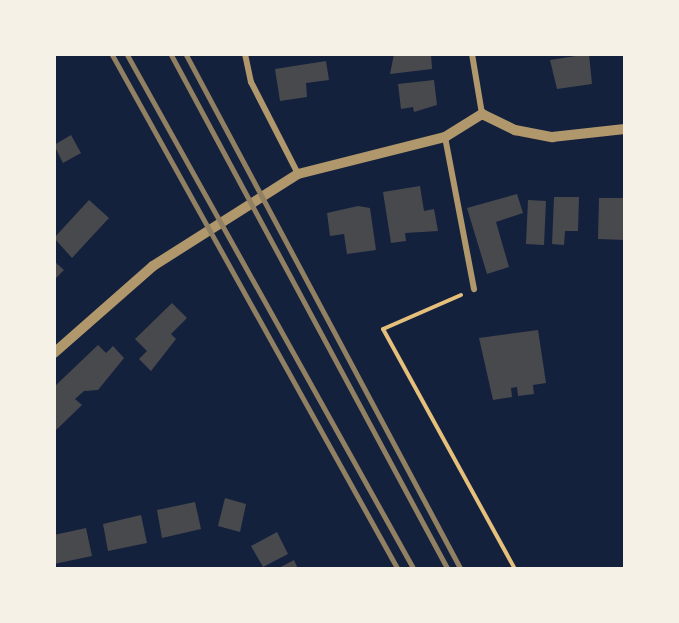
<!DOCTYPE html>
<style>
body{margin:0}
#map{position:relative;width:679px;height:623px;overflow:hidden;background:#14213d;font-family:Karla,sans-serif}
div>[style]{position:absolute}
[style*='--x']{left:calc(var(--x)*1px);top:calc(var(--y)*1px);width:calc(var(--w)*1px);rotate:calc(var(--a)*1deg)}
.building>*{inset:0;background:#48494c}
.path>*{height:4px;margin:-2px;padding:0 2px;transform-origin:2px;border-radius:2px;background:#e5c07b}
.minor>*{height:6px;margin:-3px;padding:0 3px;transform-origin:3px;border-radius:3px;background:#b1986c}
.tertiary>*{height:10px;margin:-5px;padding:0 5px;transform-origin:5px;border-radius:5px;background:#b1986c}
.rail>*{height:4.5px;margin:-2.25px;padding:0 2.25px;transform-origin:2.25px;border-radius:2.25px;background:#918062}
span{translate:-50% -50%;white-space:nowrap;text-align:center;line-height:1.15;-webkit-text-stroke:4.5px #f6f1e7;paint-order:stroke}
.frame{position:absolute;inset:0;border:56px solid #f6f1e7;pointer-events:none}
</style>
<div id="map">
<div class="building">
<div style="clip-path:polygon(394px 54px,431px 54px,432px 69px,390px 74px)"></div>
<div style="clip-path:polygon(589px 54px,592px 84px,557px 89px,550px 60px)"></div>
<div style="clip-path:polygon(326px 61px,329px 80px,306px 83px,307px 97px,280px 101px,275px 69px)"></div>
<div style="clip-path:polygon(434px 80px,437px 105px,414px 112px,413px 107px,401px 109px,398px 84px)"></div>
<div style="clip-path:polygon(71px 135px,81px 153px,63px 163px,54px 145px)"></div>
<div style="clip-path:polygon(420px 186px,424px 211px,434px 209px,438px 231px,405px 233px,406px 241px,391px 243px,383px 192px)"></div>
<div style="clip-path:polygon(517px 194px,523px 213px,496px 222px,509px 267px,487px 274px,467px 208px)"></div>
<div style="clip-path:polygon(554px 197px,579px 197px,578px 231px,565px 231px,564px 245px,552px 244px)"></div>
<div style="clip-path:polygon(599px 198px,625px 198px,625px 240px,598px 239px)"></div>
<div style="clip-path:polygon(89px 200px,109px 218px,72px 258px,54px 238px)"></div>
<div style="clip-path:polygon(528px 200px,546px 201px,544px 245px,526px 244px)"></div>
<div style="clip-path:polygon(358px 206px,370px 208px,376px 250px,347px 254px,344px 234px,330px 236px,327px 213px)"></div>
<div style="clip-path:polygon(54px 261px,64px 270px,54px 280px)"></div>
<div style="clip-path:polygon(172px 303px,187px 318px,171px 334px,176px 339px,151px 371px,139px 359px,147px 351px,135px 339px)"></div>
<div style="clip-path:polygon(538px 330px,546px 383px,533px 385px,534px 394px,518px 396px,517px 387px,511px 388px,512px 397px,493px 400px,479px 338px)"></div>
<div style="clip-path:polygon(98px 345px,106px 353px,113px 346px,124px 358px,98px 390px,84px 391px,75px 399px,82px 405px,54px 432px,54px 387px)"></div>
<div style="clip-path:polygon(225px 498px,246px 504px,240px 532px,218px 526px)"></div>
<div style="clip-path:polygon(195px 502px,201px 529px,162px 538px,157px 510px)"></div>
<div style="clip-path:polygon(141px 515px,147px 543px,108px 551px,103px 524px)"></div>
<div style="clip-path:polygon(86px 528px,92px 556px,54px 564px,54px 535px)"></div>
<div style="clip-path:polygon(277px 532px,288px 554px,263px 567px,251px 546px)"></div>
<div style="clip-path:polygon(294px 560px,298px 569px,277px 569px)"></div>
</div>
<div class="path">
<div style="--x:461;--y:295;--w:85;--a:156.4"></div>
<div style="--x:383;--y:329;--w:274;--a:61.2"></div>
</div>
<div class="minor">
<div style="--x:245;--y:54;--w:29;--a:78"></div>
<div style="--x:251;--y:82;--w:103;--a:62.9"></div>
<div style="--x:472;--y:54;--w:61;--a:80.5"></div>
<div style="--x:445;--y:137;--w:155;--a:79.2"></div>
</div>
<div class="tertiary">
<div style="--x:54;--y:353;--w:132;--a:-41.3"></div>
<div style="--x:153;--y:266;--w:172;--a:-32.4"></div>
<div style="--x:298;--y:174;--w:152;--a:-14.1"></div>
<div style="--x:445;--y:137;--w:44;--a:-31.9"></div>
<div style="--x:482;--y:114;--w:37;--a:26"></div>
<div style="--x:515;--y:130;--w:38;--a:11"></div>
<div style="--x:552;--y:137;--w:73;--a:-6.3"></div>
</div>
<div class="rail">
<div style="--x:112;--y:54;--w:589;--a:60.95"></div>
<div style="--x:127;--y:54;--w:590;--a:60.87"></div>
<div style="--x:171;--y:54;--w:585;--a:61.73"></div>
<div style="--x:186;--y:54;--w:584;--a:61.9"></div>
</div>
<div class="frame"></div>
</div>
